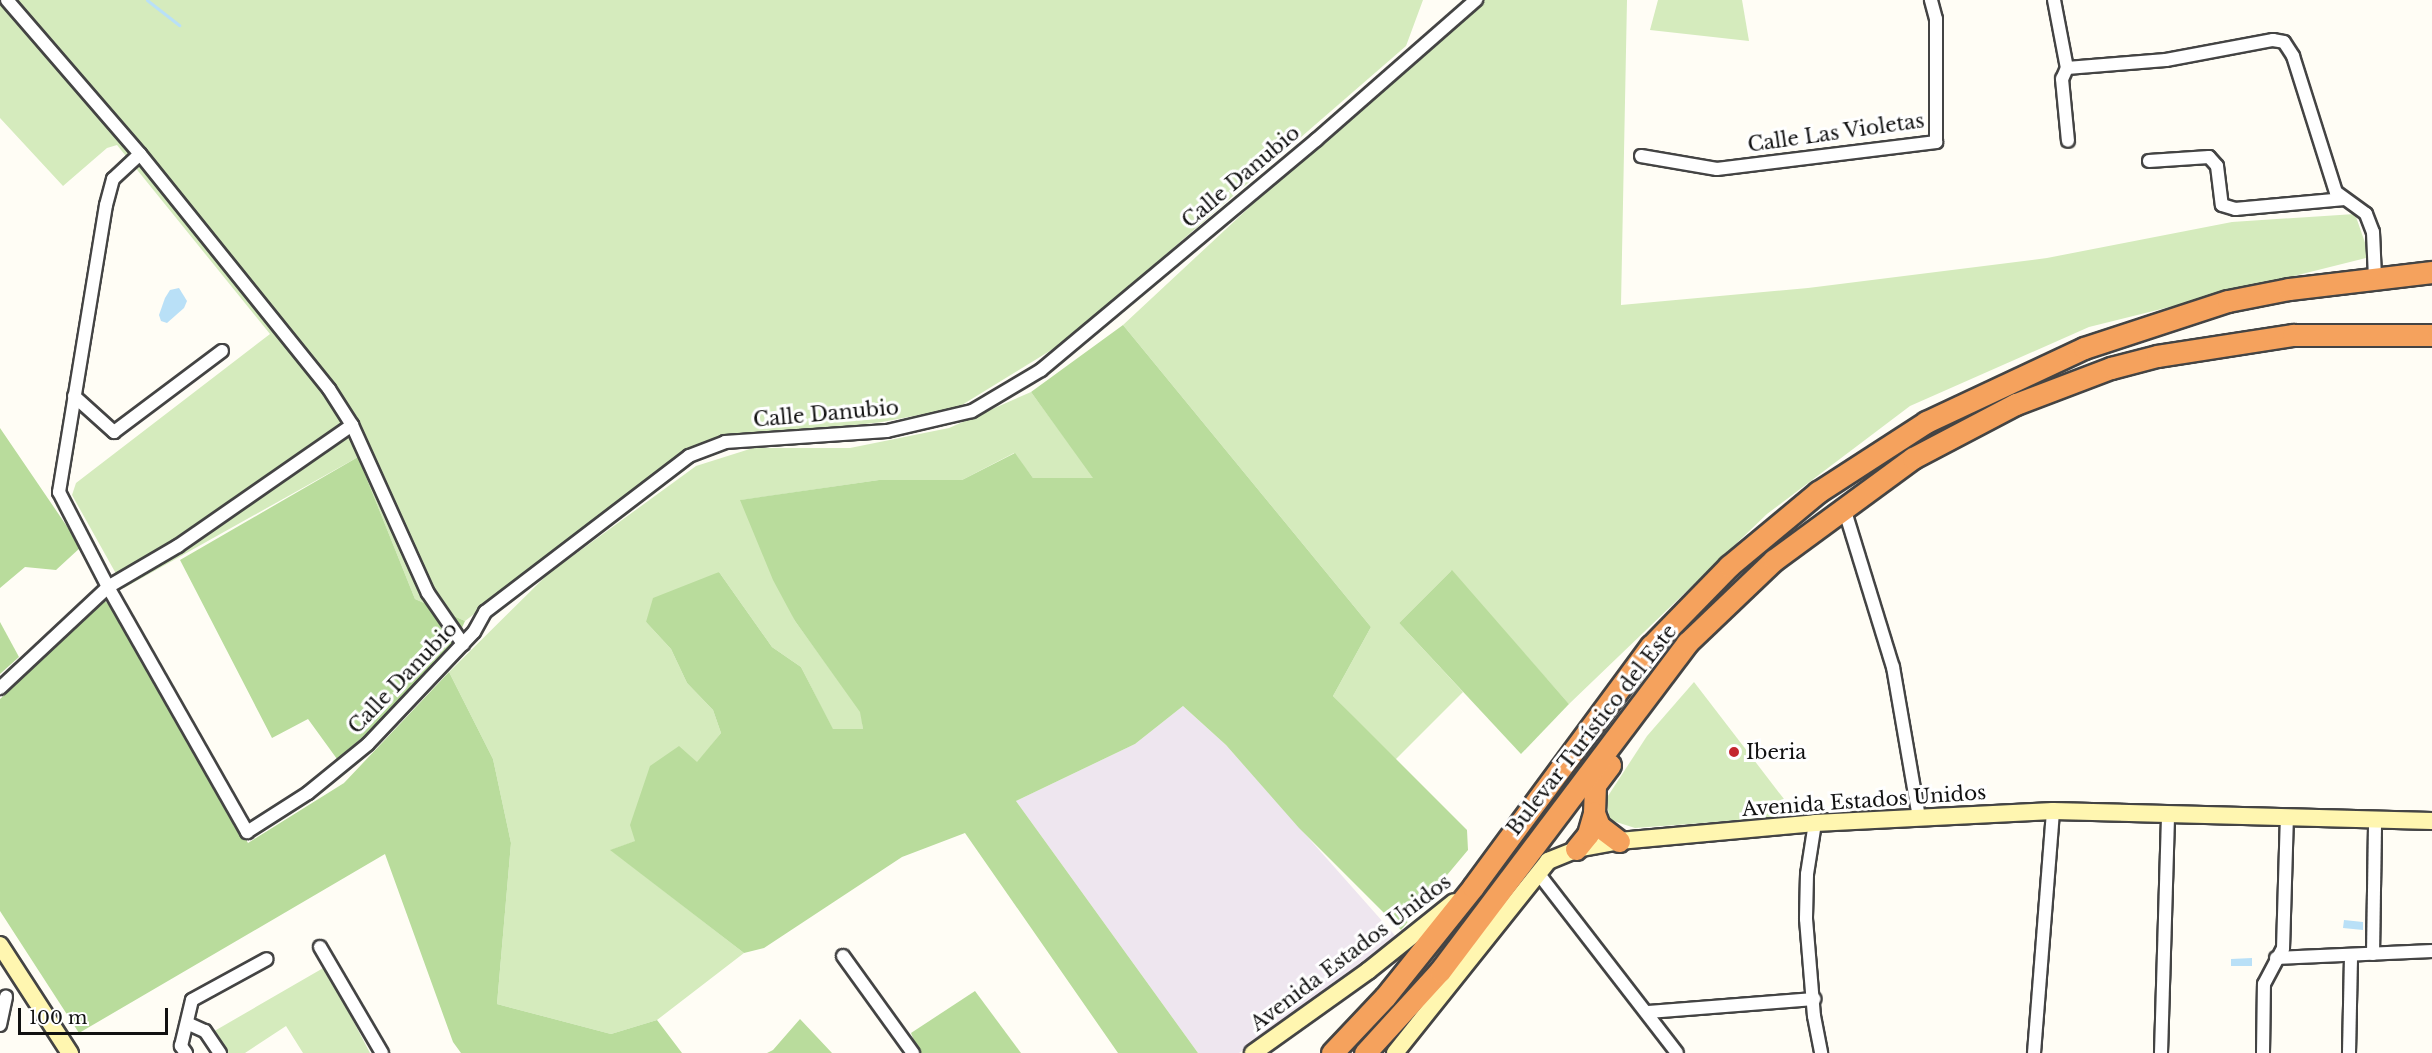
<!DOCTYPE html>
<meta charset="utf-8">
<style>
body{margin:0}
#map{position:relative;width:2432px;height:1053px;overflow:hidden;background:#fffdf5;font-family:"Libre Baskerville",serif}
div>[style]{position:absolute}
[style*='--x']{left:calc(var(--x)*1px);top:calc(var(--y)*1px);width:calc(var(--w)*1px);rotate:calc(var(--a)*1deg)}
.industrial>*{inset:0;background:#eee6ef}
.green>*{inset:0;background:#d5ebbd}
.forest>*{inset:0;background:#b9dc9c}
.water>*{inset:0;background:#b9e0f7}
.stream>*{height:3px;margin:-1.5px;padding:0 1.5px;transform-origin:1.5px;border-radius:1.5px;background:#b9e0f7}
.roads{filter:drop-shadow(2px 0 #444) drop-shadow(-2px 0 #444) drop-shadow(0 2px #444) drop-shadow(0 -2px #444)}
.street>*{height:12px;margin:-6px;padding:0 6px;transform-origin:6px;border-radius:6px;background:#fff}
.secondary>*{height:16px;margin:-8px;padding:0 8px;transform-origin:8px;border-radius:8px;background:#fff6b0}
.highway>*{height:21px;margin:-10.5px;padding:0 10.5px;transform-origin:10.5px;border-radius:10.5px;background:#f5a25d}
.dots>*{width:16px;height:16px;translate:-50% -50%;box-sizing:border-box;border:3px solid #fff;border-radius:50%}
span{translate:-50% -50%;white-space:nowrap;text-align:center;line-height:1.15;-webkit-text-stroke:6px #fff;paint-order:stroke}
.street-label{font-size:20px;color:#111}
.poi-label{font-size:20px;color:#111}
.left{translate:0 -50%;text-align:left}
.scale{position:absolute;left:18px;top:1008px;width:150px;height:27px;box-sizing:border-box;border:3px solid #111;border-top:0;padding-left:8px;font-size:18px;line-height:21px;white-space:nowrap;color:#111;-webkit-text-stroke:4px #fff;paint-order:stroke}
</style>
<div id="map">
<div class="industrial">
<div style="clip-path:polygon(1183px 706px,1226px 745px,1399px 940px,1239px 1053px,1198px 1053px,1016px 801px,1135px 744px)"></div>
</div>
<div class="green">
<div style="clip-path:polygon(0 0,1423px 0,1406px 46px,1066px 341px,957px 408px,882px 422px,698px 444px,465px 621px,415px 599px,358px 457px,124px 588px,72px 495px,76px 483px,270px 334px,117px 145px,107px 148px,63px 186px,0 118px)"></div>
<div style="clip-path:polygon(1481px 0,1627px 0,1621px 305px,1808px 288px,2047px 258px,2232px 222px,2355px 214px,2370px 257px,2089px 327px,1910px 406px,1767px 514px,1569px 704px,1451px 571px,1399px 623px,1463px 692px,1395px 760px,1333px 696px,1371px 627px,1123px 325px,1417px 51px)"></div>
<div style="clip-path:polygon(1658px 0,1742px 0,1749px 41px,1650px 30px)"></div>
<div style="clip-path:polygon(1031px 392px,1094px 478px,1033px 478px,1014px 453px,962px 480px,879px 480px,741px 500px,795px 621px,861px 712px,863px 729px,833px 730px,801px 667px,772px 647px,719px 572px,646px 622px,671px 649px,687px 683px,713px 710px,721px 733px,636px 841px,611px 850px,744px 953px,657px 1020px,611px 1034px,497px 1004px,511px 843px,493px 759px,449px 672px,548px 574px,696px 466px,753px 448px,850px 448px,949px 428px)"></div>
<div style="clip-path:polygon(1694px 682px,1797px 816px,1635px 828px,1610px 820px,1606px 799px,1647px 736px)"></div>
<div style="clip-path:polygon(325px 967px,370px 1053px,303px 1053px,286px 1026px,245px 1053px,225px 1053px,211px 1033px)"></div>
</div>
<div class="forest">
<div style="clip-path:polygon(1123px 325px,1371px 627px,1333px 696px,1467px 830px,1468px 850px,1401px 930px,1299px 828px,1226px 745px,1183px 706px,1135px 744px,1016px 801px,1198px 1053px,1118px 1053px,965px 833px,902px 857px,764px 948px,744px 953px,610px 850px,635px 841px,630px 825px,650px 766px,679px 746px,697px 762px,721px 733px,713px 710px,687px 683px,671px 649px,646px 622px,653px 598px,719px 572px,772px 647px,801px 667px,833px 729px,863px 729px,860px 712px,795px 621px,773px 580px,740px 500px,879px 480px,962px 480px,1015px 453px,1033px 478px,1093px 478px,1031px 392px)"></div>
<div style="clip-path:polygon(0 428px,81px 547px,56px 570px,25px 567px,0 588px)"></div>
<div style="clip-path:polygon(358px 457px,415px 599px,465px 621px,457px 639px,378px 724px,337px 759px,308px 719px,272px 738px,180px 560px)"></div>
<div style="clip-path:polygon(1452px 570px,1569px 704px,1521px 754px,1399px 623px)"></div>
<div style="clip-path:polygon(105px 601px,114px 609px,248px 843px,344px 783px,449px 672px,493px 759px,511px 843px,497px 1004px,611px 1034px,657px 1020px,682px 1053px,461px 1053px,453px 1042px,385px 854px,79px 1033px,0 911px,0 699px)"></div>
<div style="clip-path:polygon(0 622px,19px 657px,0 674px)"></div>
<div style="clip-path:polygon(975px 991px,1021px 1053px,919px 1053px,911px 1033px)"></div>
<div style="clip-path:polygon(800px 1019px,832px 1053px,767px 1053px,773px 1050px)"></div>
</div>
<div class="water">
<div style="clip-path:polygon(179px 288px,187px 301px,184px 308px,167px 323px,161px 321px,159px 315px,165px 298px,170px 290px)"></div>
<div style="clip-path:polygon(2344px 920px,2363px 922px,2363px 930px,2343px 928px)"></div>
<div style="clip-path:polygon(2252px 958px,2252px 966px,2231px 966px,2231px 959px)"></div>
</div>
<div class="stream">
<div style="--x:147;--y:0;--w:41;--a:38"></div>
</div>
<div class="roads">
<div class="street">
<div style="--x:7;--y:0;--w:203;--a:49.2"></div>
<div style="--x:140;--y:154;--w:37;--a:137"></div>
<div style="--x:113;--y:179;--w:27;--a:105"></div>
<div style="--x:106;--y:205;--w:291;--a:99.3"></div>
<div style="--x:59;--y:492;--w:107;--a:62.7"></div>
<div style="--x:108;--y:587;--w:81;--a:-30.4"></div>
<div style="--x:178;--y:546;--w:212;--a:-34.8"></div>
<div style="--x:2054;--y:0;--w:69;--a:79.2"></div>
<div style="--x:2067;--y:68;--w:99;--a:-4.6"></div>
<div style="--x:2166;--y:60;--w:109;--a:-10.6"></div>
<div style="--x:2273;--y:40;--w:11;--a:10"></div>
<div style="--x:2284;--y:42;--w:17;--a:57"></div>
<div style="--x:2293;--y:56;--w:143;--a:72.5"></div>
<div style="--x:2336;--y:192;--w:37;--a:36"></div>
<div style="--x:2366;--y:214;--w:19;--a:69"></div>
<div style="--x:2373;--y:232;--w:46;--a:87.5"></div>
<div style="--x:2067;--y:68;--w:12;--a:114"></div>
<div style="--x:2062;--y:79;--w:62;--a:84.5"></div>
<div style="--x:140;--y:154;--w:302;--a:51.2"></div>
<div style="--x:329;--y:389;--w:43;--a:57.4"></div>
<div style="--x:352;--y:425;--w:184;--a:65.7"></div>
<div style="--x:428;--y:593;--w:62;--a:55.5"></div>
<div style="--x:1641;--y:156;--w:77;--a:9.7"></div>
<div style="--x:1717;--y:169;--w:221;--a:-7"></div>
<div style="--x:1936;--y:142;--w:123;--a:-90"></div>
<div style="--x:1936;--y:19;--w:20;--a:-105"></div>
<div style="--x:2149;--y:161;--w:60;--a:-3.8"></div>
<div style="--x:2209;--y:157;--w:12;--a:48"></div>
<div style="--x:2217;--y:166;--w:39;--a:83"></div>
<div style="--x:2222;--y:205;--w:14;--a:17"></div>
<div style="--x:2235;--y:209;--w:110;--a:-5.2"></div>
<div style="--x:74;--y:396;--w:54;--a:42"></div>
<div style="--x:114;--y:432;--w:135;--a:-36.9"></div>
<div style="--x:1844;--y:508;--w:166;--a:72.9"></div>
<div style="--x:1893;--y:667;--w:153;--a:80.2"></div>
<div style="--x:0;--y:688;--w:148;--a:-43.1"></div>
<div style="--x:108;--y:587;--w:282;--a:60.4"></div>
<div style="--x:247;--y:832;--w:72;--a:-32.6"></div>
<div style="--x:308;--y:793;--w:77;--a:-39.2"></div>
<div style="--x:368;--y:744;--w:154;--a:-46.6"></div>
<div style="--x:474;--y:632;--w:23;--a:-61"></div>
<div style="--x:485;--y:612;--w:257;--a:-37.4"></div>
<div style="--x:689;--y:456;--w:39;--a:-21"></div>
<div style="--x:725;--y:442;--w:162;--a:-3.9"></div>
<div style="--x:887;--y:431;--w:87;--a:-13.2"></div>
<div style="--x:972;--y:411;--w:80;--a:-30.7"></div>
<div style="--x:1041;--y:370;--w:359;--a:-39.9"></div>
<div style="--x:1316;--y:140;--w:213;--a:-41.2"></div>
<div style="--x:1815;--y:823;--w:52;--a:98.9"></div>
<div style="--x:1807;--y:874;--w:45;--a:91.3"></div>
<div style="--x:1806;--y:919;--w:97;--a:85.3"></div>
<div style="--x:1814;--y:1016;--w:38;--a:79"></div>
<div style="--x:1538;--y:873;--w:227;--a:52.3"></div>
<div style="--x:320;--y:947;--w:123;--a:59.7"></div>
<div style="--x:2373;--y:954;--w:134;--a:-89.1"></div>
<div style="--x:843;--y:956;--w:120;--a:54.2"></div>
<div style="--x:2276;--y:958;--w:156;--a:-2.6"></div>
<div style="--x:1648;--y:1012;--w:167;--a:-4.5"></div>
<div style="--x:189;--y:1024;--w:17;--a:24"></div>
<div style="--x:205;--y:1031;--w:27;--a:56"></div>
<div style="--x:0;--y:1025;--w:29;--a:-78"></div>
<div style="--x:186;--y:1053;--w:9;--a:-126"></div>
<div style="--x:181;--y:1046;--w:47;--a:-76.6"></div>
<div style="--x:192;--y:1000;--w:85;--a:-28.7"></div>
<div style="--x:2034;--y:1053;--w:243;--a:-85.5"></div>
<div style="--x:2161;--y:1053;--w:238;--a:-88.3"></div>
<div style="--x:2263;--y:1053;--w:69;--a:-89.2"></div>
<div style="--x:2264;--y:984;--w:40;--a:-62"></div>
<div style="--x:2283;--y:949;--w:132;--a:-88.3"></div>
<div style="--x:2349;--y:1053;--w:98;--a:-88.8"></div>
</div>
<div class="secondary">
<div style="--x:0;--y:945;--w:129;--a:57.1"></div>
<div style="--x:1253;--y:1053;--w:141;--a:-35.5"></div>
<div style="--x:1368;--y:971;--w:110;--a:-38.7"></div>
<div style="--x:1395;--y:1053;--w:246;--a:-51.4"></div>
<div style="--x:1548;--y:861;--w:35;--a:-22"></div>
<div style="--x:1581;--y:848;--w:39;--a:-10"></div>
<div style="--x:1619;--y:841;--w:197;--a:-5.2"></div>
<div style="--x:1815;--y:823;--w:238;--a:-2.9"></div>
<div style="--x:2053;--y:811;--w:379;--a:1.5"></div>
</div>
<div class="highway">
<div style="--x:1610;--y:765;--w:25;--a:127"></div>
<div style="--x:1595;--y:785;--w:28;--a:92"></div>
<div style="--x:1594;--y:813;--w:14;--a:69"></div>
<div style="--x:1599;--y:826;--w:25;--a:37"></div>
<div style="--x:1576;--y:849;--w:19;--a:-51"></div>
<div style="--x:1588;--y:834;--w:22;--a:-74"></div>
<div style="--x:1332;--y:1053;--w:77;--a:-46.6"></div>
<div style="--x:1385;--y:997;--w:141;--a:-51.3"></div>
<div style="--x:1473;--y:887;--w:300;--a:-53.6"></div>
<div style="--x:1651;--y:646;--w:112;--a:-45.7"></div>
<div style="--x:1729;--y:566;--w:116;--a:-39.7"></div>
<div style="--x:1818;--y:492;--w:129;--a:-32.9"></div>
<div style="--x:1926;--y:422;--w:174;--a:-25.1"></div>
<div style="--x:2084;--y:348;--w:151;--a:-18.1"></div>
<div style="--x:2228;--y:301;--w:62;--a:-11.1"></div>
<div style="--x:2289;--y:289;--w:144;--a:-6.8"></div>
<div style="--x:1365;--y:1053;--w:111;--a:-47.6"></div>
<div style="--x:1440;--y:971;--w:411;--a:-53"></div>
<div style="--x:1687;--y:643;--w:120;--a:-43.7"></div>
<div style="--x:1774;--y:560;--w:172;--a:-36.3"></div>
<div style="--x:1913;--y:458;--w:116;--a:-27.7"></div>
<div style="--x:2016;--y:404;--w:102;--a:-20.8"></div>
<div style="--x:2111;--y:368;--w:48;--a:-14.6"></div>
<div style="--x:2157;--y:356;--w:138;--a:-8.8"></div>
<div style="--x:2293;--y:335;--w:139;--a:0"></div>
</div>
</div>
<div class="dots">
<div style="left:1734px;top:752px;background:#c4262e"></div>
</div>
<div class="street-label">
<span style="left:1836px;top:133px;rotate:-8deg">Calle Las Violetas</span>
<span style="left:1241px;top:177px;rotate:-40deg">Calle Danubio</span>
<span style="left:826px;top:414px;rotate:-5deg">Calle Danubio</span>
<span style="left:403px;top:678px;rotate:-46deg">Calle Danubio</span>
<span style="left:1592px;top:730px;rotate:-52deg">Bulevar Turístico del Este</span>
<span style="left:1864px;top:801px;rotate:-4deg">Avenida Estados Unidos</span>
<span style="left:1351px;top:953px;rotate:-37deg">Avenida Estados Unidos</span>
</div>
<div class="poi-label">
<span class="left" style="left:1746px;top:752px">Iberia</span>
</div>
<div class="scale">100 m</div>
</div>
